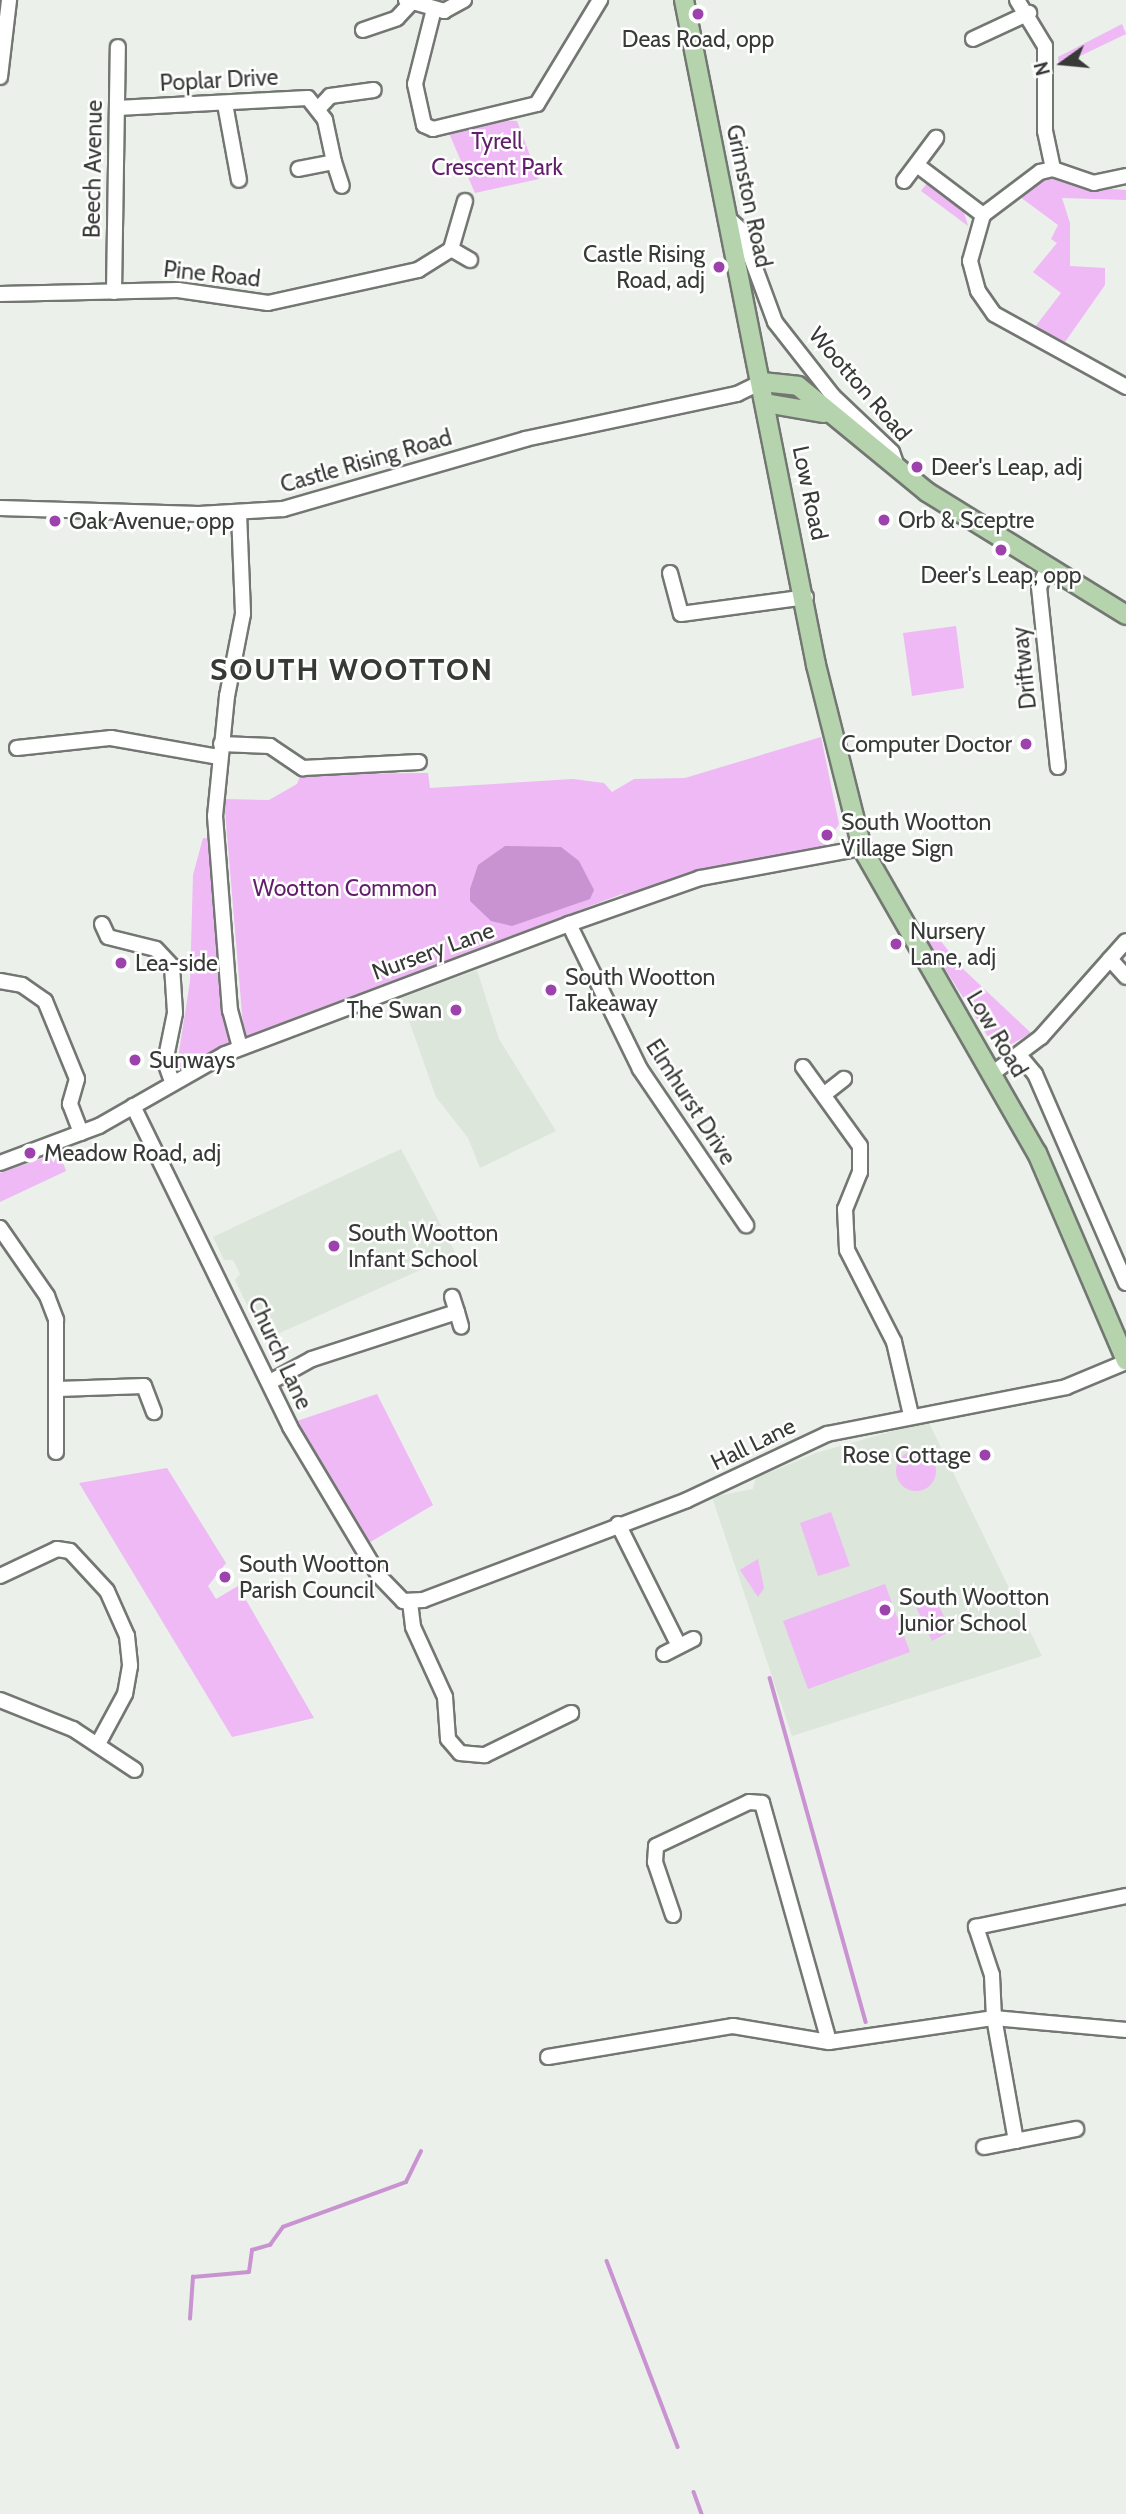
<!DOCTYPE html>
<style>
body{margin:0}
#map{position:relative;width:1126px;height:2514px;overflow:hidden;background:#ebf0ea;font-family:Cabin,sans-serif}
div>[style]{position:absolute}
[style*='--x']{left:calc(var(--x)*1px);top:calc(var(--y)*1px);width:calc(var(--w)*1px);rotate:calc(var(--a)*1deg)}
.built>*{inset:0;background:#dce6da}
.green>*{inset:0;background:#eeb9f5}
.round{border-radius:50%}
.water>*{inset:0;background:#c992d1}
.stream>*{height:3.5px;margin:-1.75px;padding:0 1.75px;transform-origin:1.75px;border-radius:1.75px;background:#c992d1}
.roads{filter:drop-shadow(2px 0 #737772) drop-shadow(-2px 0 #737772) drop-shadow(0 2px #737772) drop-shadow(0 -2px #737772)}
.minor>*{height:14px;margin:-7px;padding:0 7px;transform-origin:7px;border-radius:7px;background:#fff}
.major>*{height:18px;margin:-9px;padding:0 9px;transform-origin:9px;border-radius:9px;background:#b5d4ae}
.dots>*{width:19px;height:19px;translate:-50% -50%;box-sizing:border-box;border:4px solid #fff;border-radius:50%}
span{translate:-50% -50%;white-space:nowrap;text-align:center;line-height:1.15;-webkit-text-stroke:5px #fff;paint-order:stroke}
.poi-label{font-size:23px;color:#383a38}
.right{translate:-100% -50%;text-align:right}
.left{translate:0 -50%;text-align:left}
.street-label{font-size:23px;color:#383a38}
.park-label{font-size:23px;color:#611f6b}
.district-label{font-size:30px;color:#363a35;font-weight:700;letter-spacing:2px}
.north{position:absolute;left:1028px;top:28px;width:70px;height:70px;-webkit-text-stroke:5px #fff;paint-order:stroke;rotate:255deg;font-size:19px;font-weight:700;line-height:28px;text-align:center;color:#383a38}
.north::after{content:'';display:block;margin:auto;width:24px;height:32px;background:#383a38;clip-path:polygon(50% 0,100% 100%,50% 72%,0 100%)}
</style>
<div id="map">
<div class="built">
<div style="clip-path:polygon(477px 970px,499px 1039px,556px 1131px,480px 1168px,468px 1138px,436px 1097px,401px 998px)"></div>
<div style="clip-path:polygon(401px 1149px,456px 1254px,264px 1340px,235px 1280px,240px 1274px,233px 1260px,224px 1260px,213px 1237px)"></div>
<div style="clip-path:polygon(928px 1421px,1042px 1656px,792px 1736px,712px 1497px,753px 1489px,756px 1478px,816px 1453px)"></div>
</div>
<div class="green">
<div style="clip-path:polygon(1122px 24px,1126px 34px,1059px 66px,1058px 57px)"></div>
<div style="clip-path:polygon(488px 120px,517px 121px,539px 179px,475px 193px,448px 131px)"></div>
<div style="clip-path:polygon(1046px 175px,1082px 187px,1126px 190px,1126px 200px,1062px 198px,1070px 223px,1070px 266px,1105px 268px,1105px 285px,1065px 342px,1035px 327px,1061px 293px,1033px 272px,1057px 243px,1051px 239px,1058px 225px,1016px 194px)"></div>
<div style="clip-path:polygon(927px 183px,963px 209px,968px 226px,921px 191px)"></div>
<div style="clip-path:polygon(956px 626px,964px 688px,912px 696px,903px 633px)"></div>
<div style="clip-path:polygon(821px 737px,839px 824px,824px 847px,634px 899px,622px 894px,244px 1037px,224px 799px,269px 800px,297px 784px,301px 774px,428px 773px,430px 788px,573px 779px,604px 783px,612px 792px,634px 779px,685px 778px)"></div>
<div style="clip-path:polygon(203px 838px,212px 839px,231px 1043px,186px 1071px,177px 1065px,190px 981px,193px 875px)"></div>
<div style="clip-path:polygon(929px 926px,962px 968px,1031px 1033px,1010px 1045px,990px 1040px,921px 931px)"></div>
<div style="clip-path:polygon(74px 1147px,61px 1157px,66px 1171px,0 1202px,0 1173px)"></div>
<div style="clip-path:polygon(377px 1394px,433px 1505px,367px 1544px,294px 1422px)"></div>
<div class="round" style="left:896px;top:1451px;width:40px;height:40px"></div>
<div style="clip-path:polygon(167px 1468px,226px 1563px,208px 1586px,216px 1599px,238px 1586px,314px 1718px,232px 1737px,79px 1483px)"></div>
<div style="clip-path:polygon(831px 1512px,850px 1566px,818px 1576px,800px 1523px)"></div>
<div style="clip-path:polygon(758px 1559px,764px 1588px,758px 1597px,740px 1570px)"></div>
<div style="clip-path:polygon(885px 1584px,910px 1652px,808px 1689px,783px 1621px)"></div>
<div style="clip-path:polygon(935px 1598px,951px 1631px,932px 1641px,916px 1607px)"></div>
</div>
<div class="water">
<div style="clip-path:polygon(505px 846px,561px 847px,579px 861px,594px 890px,590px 899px,512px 926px,491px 921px,470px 901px,470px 889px,478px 865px)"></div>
</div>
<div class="stream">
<div style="--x:770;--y:1678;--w:357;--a:74.4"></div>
<div style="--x:607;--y:2261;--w:199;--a:69.1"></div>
<div style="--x:190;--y:2319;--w:42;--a:-85.9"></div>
<div style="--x:193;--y:2277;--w:56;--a:-5.1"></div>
<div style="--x:249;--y:2272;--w:22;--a:-82"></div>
<div style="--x:252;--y:2250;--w:19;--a:-16"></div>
<div style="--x:270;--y:2245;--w:22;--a:-54"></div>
<div style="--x:283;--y:2227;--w:131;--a:-20.1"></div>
<div style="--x:406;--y:2182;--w:34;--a:-64"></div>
<div style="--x:694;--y:2492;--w:23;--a:70"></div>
</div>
<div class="roads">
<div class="minor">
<div style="--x:406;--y:0;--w:40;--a:16"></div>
<div style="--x:444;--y:11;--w:23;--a:-29"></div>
<div style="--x:1017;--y:0;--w:54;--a:58.7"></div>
<div style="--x:1045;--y:46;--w:85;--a:90"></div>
<div style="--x:1045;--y:131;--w:39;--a:78"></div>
<div style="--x:434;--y:9;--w:77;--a:104.2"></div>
<div style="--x:415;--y:84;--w:42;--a:77.6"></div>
<div style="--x:424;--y:125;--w:10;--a:24"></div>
<div style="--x:433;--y:129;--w:107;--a:-13.5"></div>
<div style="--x:537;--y:104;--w:122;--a:-58.8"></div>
<div style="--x:363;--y:30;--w:36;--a:-19"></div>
<div style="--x:397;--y:18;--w:21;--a:-47"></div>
<div style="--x:973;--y:39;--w:62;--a:-24.9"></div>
<div style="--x:0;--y:77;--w:78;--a:-83.3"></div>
<div style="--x:225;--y:104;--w:77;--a:79.6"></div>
<div style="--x:117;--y:108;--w:191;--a:-3"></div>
<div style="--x:308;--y:98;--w:28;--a:52"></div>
<div style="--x:325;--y:120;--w:43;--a:77.9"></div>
<div style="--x:334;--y:162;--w:36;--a:169"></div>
<div style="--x:319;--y:108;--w:16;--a:-47"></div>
<div style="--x:330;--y:96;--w:44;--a:-7.8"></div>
<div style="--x:334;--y:162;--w:25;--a:72"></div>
<div style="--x:917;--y:165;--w:83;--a:37.1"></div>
<div style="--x:1126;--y:176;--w:33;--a:168"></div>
<div style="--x:1094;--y:183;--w:43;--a:-161.1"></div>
<div style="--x:1053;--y:169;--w:13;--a:167"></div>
<div style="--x:1040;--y:172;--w:71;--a:143"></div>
<div style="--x:983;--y:215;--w:48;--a:105.8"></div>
<div style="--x:970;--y:261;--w:31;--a:75"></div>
<div style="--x:978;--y:291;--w:28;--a:55"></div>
<div style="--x:994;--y:314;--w:151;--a:28.9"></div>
<div style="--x:904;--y:181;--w:54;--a:-53.3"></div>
<div style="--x:730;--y:220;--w:15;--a:42"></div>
<div style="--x:741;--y:230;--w:98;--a:69.7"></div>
<div style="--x:775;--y:322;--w:94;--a:51.9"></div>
<div style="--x:833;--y:396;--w:81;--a:43.5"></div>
<div style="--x:892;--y:452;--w:18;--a:71"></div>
<div style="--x:451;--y:249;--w:22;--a:30"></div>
<div style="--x:114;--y:292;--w:245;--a:-89.1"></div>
<div style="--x:0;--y:294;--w:178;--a:-1.3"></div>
<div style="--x:178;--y:290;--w:91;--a:8.2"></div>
<div style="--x:268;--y:303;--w:154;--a:-12.4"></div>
<div style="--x:418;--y:270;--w:39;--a:-32"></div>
<div style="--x:451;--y:249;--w:50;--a:-73.7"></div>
<div style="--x:0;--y:508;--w:199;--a:1.7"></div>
<div style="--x:199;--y:514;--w:84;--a:-3.4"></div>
<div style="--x:283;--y:509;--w:252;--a:-16.1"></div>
<div style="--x:525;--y:439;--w:217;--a:-12"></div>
<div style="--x:737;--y:394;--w:28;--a:-26"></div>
<div style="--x:239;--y:513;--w:101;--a:87.7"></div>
<div style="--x:243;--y:614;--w:84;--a:101"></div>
<div style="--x:227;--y:696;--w:121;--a:95.7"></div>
<div style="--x:215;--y:816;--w:195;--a:85.6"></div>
<div style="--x:230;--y:1010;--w:39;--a:75"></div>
<div style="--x:1048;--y:567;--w:22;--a:114"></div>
<div style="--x:1039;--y:587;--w:181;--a:84"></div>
<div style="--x:670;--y:573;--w:42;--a:75"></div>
<div style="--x:681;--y:614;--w:126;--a:-7.7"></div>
<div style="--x:221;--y:744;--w:49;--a:2.3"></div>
<div style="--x:270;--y:746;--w:40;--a:34"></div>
<div style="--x:303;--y:768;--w:116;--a:-3"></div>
<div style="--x:17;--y:748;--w:95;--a:-6.1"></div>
<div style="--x:111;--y:738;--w:110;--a:10"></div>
<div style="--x:102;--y:924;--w:14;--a:65"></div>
<div style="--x:108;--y:937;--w:49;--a:14"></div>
<div style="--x:156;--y:949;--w:23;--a:47"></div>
<div style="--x:172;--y:966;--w:47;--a:86.3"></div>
<div style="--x:175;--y:1013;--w:50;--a:101.5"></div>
<div style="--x:165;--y:1062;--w:20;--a:70"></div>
<div style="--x:569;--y:924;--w:161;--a:63.9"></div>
<div style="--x:640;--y:1069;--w:189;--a:55.8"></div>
<div style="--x:1110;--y:959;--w:24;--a:48"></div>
<div style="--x:0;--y:981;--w:22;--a:10"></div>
<div style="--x:22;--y:985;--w:28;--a:35"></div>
<div style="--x:45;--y:1001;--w:84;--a:67.7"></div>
<div style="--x:77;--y:1079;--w:26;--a:106"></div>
<div style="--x:70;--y:1104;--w:31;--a:69"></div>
<div style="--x:1019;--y:1055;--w:25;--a:50"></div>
<div style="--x:1035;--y:1074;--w:228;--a:66.5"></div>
<div style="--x:803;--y:1067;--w:97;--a:54.2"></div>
<div style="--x:860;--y:1146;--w:26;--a:90"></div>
<div style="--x:860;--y:1172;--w:40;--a:112"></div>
<div style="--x:845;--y:1209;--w:41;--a:87.2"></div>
<div style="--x:847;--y:1250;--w:103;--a:62.9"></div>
<div style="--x:894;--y:1342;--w:75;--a:76.9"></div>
<div style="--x:993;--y:1073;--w:60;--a:-36.9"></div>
<div style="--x:1041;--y:1037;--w:128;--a:-48.5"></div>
<div style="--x:826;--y:1093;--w:23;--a:-38"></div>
<div style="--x:133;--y:1106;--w:357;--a:63.9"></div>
<div style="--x:290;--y:1427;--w:174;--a:59.1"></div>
<div style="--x:379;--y:1576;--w:35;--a:46"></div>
<div style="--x:403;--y:1601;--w:20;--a:-3"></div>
<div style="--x:423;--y:1600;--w:282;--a:-20.7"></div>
<div style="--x:687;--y:1500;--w:155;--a:-25.2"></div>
<div style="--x:827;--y:1434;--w:244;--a:-11.1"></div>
<div style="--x:1066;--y:1387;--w:65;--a:-22.6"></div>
<div style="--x:0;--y:1163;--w:106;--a:-20.5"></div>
<div style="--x:99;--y:1126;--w:145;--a:-29.7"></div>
<div style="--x:225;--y:1054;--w:368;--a:-20.7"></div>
<div style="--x:569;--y:924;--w:139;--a:-19.3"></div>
<div style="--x:700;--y:878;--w:165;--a:-10.5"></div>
<div style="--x:0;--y:1228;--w:83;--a:55.3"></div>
<div style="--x:47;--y:1296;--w:26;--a:69"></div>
<div style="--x:56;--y:1320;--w:132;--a:90"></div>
<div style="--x:457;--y:1312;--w:15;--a:74"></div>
<div style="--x:270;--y:1382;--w:48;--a:-28.7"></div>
<div style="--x:312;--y:1359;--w:152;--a:-18"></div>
<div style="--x:457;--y:1312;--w:16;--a:-108"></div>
<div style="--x:58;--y:1389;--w:86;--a:-2"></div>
<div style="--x:144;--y:1386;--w:28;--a:69"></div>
<div style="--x:618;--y:1524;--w:136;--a:63.4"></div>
<div style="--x:0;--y:1576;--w:63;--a:-25.3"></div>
<div style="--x:57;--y:1549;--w:13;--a:9"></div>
<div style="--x:70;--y:1551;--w:54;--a:47.2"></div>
<div style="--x:107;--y:1591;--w:49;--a:66"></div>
<div style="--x:127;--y:1636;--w:30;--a:84"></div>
<div style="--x:130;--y:1666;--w:28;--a:100"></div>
<div style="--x:125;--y:1694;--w:57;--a:118.4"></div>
<div style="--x:410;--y:1602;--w:25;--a:83"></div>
<div style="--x:413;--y:1627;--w:77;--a:65.4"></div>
<div style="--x:445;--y:1697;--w:42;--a:85.9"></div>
<div style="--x:448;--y:1739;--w:18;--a:49"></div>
<div style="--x:460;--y:1753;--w:25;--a:5"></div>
<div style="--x:485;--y:1755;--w:96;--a:-26"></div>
<div style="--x:664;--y:1654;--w:33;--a:-27"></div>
<div style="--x:0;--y:1700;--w:79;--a:21.7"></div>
<div style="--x:73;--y:1729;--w:74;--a:33.5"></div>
<div style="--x:673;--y:1915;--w:56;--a:-108.8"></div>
<div style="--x:655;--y:1862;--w:16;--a:-86"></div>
<div style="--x:656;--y:1846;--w:103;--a:-25.3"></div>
<div style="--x:749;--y:1802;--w:13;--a:4"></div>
<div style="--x:762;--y:1803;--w:248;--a:74.3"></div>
<div style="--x:548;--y:2057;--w:188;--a:-9.5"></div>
<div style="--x:733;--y:2026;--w:97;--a:9.5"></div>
<div style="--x:829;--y:2042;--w:167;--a:-8.3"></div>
<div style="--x:994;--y:2018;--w:133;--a:5.2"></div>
<div style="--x:1016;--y:2141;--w:125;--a:-100.1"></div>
<div style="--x:994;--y:2018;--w:43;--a:-92.7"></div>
<div style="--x:992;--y:1975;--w:51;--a:-108.4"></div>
<div style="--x:976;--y:1927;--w:153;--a:-11.7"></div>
<div style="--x:984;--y:2147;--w:94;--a:-11.1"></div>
</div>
<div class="major">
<div style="--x:684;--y:0;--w:678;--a:78.77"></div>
<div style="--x:816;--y:665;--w:189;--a:75.9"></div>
<div style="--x:862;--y:848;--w:352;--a:60.2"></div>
<div style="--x:1037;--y:1153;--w:226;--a:66.8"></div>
<div style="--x:762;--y:382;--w:36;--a:6"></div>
<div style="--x:798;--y:386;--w:167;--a:39.4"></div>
<div style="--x:927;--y:492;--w:234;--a:31.7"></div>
<div style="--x:765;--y:403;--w:60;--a:9.6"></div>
</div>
</div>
<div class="dots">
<div style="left:698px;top:14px;background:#9d41ac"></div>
<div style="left:719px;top:267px;background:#9d41ac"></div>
<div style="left:917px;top:467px;background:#9d41ac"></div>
<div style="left:884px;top:520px;background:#9d41ac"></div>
<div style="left:55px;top:521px;background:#9d41ac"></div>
<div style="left:1001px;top:550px;background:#9d41ac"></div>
<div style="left:1026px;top:744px;background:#9d41ac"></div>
<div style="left:827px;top:835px;background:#9d41ac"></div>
<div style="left:896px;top:944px;background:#9d41ac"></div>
<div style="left:121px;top:963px;background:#9d41ac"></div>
<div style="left:551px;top:990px;background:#9d41ac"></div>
<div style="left:456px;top:1010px;background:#9d41ac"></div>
<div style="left:135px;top:1060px;background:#9d41ac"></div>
<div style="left:30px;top:1153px;background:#9d41ac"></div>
<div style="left:334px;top:1246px;background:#9d41ac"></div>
<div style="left:985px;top:1455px;background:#9d41ac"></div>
<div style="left:225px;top:1577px;background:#9d41ac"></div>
<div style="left:885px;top:1610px;background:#9d41ac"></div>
</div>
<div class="poi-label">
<span style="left:698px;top:39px">Deas Road, opp</span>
<span class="right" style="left:705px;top:267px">Castle Rising<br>Road, adj</span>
<span class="left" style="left:931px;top:467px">Deer's Leap, adj</span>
<span class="left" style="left:898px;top:520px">Orb &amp; Sceptre</span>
<span class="left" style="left:69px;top:521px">Oak Avenue, opp</span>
<span style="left:1001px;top:575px">Deer's Leap, opp</span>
<span class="right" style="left:1012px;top:744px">Computer Doctor</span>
<span class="left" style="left:841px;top:835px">South Wootton<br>Village Sign</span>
<span class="left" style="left:910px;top:944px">Nursery<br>Lane, adj</span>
<span class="left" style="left:135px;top:963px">Lea-side</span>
<span class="left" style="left:565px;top:990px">South Wootton<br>Takeaway</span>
<span class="right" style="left:442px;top:1010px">The Swan</span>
<span class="left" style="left:149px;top:1060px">Sunways</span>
<span class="left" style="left:44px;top:1153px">Meadow Road, adj</span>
<span class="left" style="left:348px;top:1246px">South Wootton<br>Infant School</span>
<span class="right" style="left:971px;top:1455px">Rose Cottage</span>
<span class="left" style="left:239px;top:1577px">South Wootton<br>Parish Council</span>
<span class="left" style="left:899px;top:1610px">South Wootton<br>Junior School</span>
</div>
<div class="street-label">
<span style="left:219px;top:80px;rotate:-3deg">Poplar Drive</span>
<span style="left:93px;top:169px;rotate:-89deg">Beech Avenue</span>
<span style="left:749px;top:196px;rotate:78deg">Grimston Road</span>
<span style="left:212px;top:274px;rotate:6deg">Pine Road</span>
<span style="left:860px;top:384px;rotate:49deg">Wootton Road</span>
<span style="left:366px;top:461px;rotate:-16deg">Castle Rising Road</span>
<span style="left:810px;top:493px;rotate:78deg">Low Road</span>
<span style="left:1024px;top:668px;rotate:-96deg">Driftway</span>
<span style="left:433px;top:951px;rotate:-20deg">Nursery Lane</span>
<span style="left:997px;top:1034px;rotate:59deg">Low Road</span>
<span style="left:691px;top:1102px;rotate:57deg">Elmhurst Drive</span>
<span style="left:280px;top:1353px;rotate:65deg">Church Lane</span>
<span style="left:753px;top:1444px;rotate:-26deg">Hall Lane</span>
</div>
<div class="park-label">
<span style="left:497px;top:154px">Tyrell<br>Crescent Park</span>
<span style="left:345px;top:888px">Wootton Common</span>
</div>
<div class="district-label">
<span style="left:352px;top:670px">SOUTH WOOTTON</span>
</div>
<div class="north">N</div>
</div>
